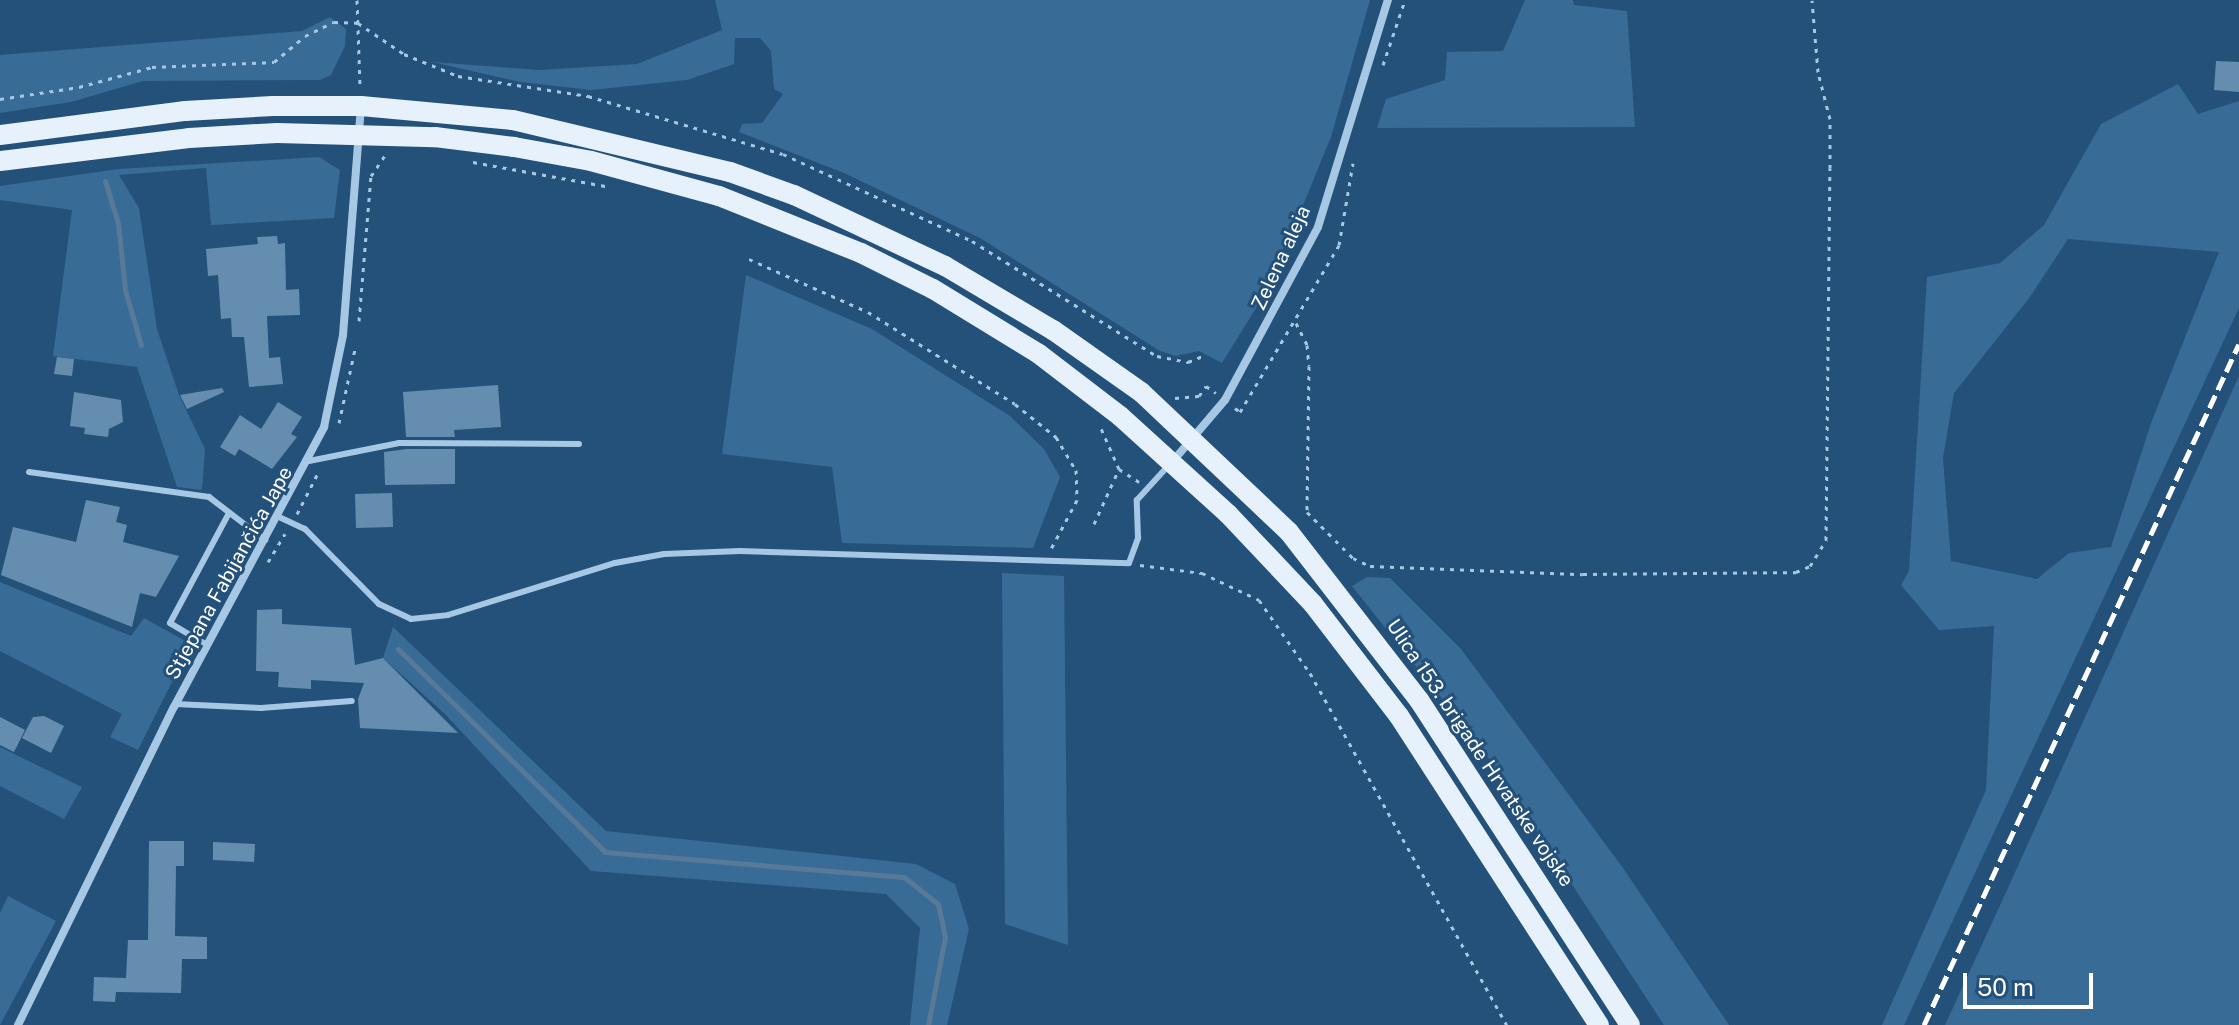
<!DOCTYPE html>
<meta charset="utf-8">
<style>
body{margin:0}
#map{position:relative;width:2239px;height:1025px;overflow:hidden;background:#245179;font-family:"Public Sans",sans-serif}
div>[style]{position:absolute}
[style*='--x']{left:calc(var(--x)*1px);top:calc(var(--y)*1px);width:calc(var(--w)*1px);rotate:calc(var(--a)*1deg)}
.green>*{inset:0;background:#386b96}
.stream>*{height:5px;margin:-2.5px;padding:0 2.5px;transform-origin:2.5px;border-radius:2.5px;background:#597a97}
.building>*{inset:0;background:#658daf}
.path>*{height:3px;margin-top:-1.5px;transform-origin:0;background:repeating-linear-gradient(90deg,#a6c8e4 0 4px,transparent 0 10px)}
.service>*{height:6px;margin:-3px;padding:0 3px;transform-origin:3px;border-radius:3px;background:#a6c8e4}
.minor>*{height:8px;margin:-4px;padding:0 4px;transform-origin:4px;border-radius:4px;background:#a6c8e4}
.primary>*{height:20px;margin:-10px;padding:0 10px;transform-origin:10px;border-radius:10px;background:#e6f1fc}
.rail>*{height:5px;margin-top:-2.5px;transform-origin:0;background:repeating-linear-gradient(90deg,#fff 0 14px,transparent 0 20px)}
span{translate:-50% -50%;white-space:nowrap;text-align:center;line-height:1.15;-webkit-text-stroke:6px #245179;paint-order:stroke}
.street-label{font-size:20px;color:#fff}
.scale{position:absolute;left:1963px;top:973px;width:130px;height:36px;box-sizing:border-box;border:4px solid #fff;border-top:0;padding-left:10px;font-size:24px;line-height:28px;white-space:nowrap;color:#fff;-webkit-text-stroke:6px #245179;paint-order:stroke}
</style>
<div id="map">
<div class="green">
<div style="clip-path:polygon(715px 0,1370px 0,1331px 137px,1304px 203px,1256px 308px,1222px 363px,1199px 351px,1176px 356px,1160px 351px,980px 238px,844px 173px,739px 132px,742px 124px,762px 123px,783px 94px,774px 89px,771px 51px,760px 38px,735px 38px,734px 64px,687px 80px,591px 90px,520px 82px,432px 62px,539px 70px,637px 64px,722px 30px)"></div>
<div style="clip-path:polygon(1525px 0,1573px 0,1574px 5px,1627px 11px,1635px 127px,1377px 128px,1386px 99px,1445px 80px,1447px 52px,1503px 51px)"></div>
<div style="clip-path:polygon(330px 17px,346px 29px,345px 46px,331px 75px,320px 80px,143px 81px,71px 102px,0 113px,0 55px,302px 31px)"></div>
<div style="clip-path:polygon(evenodd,2178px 84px,2198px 114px,2239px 101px,2239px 308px,1904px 1025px,1882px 1025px,1986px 790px,1994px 626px,1939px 630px,1901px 585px,1909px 571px,1927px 277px,2000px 263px,2044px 225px,2101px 124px,2178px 84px,2068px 239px,2219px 252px,2151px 423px,2111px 547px,2069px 553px,2037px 579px,1951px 561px,1943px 458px,1954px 393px,2030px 297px,2068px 239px)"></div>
<div style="clip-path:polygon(319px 157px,340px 170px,334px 218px,211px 225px,206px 168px,119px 175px,139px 208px,157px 329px,179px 395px,205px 449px,202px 490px,177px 487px,137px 367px,53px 356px,72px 210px,0 200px,0 186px,118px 169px)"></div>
<div style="clip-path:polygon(746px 275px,872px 329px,1010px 416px,1044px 449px,1060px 477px,1033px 548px,842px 543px,832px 467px,722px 454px)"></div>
<div style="clip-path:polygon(2239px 376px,2239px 1025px,1945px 1025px,2008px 888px)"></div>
<div style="clip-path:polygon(1002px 573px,1064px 576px,1068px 945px,1005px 924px)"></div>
<div style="clip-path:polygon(1367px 577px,1390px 578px,1461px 649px,1623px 868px,1729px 1025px,1664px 1025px,1491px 761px,1352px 586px)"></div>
<div style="clip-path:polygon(0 582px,131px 636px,144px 618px,191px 644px,138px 750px,110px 737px,122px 714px,0 651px)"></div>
<div style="clip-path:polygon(393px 627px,606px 831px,916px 864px,955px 884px,969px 929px,947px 1025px,910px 1025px,920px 928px,886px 894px,591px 871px,445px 714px,383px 658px)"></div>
<div style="clip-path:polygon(0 747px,82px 787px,64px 819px,0 786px)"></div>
<div style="clip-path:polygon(8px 896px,56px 921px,0 1025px,0 913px)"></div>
</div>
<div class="stream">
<div style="--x:105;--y:181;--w:44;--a:72.8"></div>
<div style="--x:118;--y:223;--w:67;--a:84"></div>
<div style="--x:125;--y:290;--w:57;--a:73.8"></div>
<div style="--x:398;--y:649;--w:290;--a:44.4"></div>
<div style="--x:605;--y:852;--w:300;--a:4.8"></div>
<div style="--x:904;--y:877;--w:43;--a:38.5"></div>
<div style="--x:938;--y:904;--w:34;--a:78"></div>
<div style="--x:945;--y:937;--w:90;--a:100.9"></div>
</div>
<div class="building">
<div style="clip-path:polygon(2216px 61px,2239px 62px,2239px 92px,2214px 90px)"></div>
<div style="clip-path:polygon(277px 236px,278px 244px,285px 243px,286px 290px,299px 289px,300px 315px,267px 316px,269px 358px,280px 357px,283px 384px,249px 387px,244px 337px,232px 337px,231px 318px,221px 319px,218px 275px,208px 276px,206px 249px,258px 244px,257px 237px)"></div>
<div style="clip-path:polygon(57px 357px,74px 359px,72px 376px,54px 374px)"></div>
<div style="clip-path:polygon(498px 385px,501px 427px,454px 430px,455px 437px,406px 437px,403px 392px)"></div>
<div style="clip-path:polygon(222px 388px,224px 392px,187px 409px,180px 395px)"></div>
<div style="clip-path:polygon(74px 392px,121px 400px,123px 422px,109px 429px,108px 437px,84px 434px,85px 428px,70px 426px)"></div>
<div style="clip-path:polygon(278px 402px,302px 417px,291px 434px,297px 437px,272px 469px,239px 449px,235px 456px,220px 447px,240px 415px,261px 429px)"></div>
<div style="clip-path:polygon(407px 449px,455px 449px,455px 484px,385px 485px,384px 452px)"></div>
<div style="clip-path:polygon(392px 493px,393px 527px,356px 528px,355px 494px)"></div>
<div style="clip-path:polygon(86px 500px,120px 507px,116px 522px,127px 525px,123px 542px,179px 556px,156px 597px,140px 593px,132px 627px,1px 575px,13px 527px,76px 542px)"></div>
<div style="clip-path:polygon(282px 609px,282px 624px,351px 628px,355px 665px,383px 658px,458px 733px,360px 728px,358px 699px,364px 683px,311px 680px,311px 689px,278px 687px,279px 672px,256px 671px,257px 610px)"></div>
<div style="clip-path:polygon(44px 716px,64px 726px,51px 753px,22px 738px,33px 717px)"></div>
<div style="clip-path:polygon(0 717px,25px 730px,14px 752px,0 745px)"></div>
<div style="clip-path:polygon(149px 841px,184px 841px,184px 866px,176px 866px,175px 936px,207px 937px,207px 959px,182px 959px,181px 993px,116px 992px,115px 1002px,93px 1001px,94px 977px,126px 978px,128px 940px,148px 940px)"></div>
<div style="clip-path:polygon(213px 842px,255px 844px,254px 862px,213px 860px)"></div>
</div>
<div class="path">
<div style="--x:357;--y:0;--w:88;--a:88"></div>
<div style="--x:1383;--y:65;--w:69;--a:-71.3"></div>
<div style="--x:0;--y:99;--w:80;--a:-8.6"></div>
<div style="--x:79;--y:87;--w:76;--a:-15.3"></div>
<div style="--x:152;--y:67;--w:122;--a:-2.3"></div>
<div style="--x:274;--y:62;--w:40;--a:-40"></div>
<div style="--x:305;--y:36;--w:32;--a:-26"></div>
<div style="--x:334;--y:22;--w:24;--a:2"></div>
<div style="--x:358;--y:23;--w:55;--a:34"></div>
<div style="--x:404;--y:54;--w:58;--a:22.2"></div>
<div style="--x:458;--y:76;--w:132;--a:8.7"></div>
<div style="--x:588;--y:96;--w:203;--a:16.6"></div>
<div style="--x:783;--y:154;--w:208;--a:24.7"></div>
<div style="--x:972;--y:241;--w:218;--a:31.9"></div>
<div style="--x:1157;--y:356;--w:32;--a:11"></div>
<div style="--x:1188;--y:362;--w:16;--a:-22"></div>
<div style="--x:473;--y:162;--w:140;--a:10.3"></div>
<div style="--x:749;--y:259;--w:130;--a:24"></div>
<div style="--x:868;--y:312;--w:173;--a:32"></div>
<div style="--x:1015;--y:404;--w:53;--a:38.8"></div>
<div style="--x:1056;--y:437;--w:39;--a:59"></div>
<div style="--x:1076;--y:470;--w:30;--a:88"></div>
<div style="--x:1077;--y:500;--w:55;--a:118"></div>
<div style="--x:359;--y:321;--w:145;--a:-85.3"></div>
<div style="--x:371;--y:176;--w:25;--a:-56"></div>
<div style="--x:1296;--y:323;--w:25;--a:63"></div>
<div style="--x:1307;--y:345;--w:21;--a:85"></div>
<div style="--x:1309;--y:366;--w:146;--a:90.8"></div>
<div style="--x:1307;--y:512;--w:65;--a:45"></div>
<div style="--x:1353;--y:558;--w:19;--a:25"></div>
<div style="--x:1370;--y:566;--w:213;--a:2.2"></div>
<div style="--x:1583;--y:574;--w:213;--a:-0.5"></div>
<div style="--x:1796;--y:572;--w:15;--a:-23"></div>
<div style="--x:1810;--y:566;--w:31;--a:-58"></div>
<div style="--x:1826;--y:540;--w:372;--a:-89.4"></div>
<div style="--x:1830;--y:168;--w:49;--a:-90"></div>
<div style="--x:1830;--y:119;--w:49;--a:-104.3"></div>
<div style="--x:1818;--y:72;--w:72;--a:-94.8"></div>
<div style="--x:1175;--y:398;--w:24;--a:-5"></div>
<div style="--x:1199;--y:396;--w:12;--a:-55"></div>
<div style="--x:1206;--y:386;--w:12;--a:35"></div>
<div style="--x:1235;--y:408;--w:6;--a:39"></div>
<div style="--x:1240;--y:412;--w:194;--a:-59.3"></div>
<div style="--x:1339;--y:245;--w:83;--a:-80.3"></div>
<div style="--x:339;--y:423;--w:76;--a:-77.8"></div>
<div style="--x:1119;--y:469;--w:24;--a:33"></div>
<div style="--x:297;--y:514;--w:48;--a:-62.9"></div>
<div style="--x:1094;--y:524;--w:60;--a:-65.6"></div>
<div style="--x:1119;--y:469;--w:47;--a:-113.8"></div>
<div style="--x:268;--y:562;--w:33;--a:-59"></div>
<div style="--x:1140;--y:565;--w:63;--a:7.4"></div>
<div style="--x:1202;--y:573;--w:63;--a:25.3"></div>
<div style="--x:1259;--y:600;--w:89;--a:55.1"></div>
<div style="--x:1310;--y:673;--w:403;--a:60.8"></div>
</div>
<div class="service">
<div style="--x:309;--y:461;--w:92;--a:-11.3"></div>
<div style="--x:399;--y:443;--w:180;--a:0.3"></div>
<div style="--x:29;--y:472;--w:182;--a:7.9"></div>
<div style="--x:209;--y:497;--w:71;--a:37.5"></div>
<div style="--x:279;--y:517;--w:29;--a:25"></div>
<div style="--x:305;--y:529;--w:105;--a:45.4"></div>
<div style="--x:379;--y:604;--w:35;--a:25"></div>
<div style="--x:411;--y:619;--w:37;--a:-6"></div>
<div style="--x:448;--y:615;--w:175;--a:-17.3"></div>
<div style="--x:615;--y:563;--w:50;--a:-10.4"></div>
<div style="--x:664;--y:554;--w:76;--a:-2.3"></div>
<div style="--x:740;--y:551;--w:389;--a:1.8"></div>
<div style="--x:1129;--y:563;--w:27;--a:-70"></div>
<div style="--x:1138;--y:538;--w:38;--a:-92"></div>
<div style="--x:1137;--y:500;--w:47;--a:-47.6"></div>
<div style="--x:207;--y:645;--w:43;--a:-149.3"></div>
<div style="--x:170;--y:623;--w:125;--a:-61.8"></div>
<div style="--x:175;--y:704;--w:86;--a:2.7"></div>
<div style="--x:261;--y:708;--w:91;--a:-4.4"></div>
</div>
<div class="minor">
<div style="--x:1173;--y:461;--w:80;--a:-49.6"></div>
<div style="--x:1225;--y:400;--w:196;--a:-61.7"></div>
<div style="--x:1318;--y:227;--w:238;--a:-72.9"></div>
<div style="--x:18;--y:1025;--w:354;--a:-63.9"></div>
<div style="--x:174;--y:707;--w:318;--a:-61.8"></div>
<div style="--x:324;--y:427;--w:94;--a:-78.3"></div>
<div style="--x:343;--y:335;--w:230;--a:-85.5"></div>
</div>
<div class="primary">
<div style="--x:0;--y:135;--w:187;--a:-7.4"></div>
<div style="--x:185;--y:111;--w:88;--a:-3.3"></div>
<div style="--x:273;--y:106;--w:88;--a:0"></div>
<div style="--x:361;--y:106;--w:153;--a:5.3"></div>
<div style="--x:513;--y:120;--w:223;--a:13.5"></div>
<div style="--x:730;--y:172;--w:68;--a:19.8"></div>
<div style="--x:794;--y:195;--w:167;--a:25.2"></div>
<div style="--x:945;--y:266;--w:126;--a:30.7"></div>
<div style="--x:1053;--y:330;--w:108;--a:35.2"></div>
<div style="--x:1141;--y:392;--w:204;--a:43.4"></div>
<div style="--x:1289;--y:532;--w:212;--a:52.3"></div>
<div style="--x:1419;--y:700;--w:387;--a:57"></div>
<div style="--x:0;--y:161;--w:190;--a:-6.9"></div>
<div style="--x:189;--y:138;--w:88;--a:-3.3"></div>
<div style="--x:277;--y:133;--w:158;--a:1.5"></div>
<div style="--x:435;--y:137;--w:80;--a:7.2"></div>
<div style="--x:514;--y:147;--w:78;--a:10.3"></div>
<div style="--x:591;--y:161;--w:133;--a:15.3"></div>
<div style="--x:719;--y:196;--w:153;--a:21.9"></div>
<div style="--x:861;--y:253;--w:80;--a:26.6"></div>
<div style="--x:933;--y:289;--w:124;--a:31.5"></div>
<div style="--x:1039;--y:354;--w:102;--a:37.4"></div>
<div style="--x:1120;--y:416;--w:146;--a:42.2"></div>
<div style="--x:1228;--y:514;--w:124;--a:46.6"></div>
<div style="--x:1313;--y:604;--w:141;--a:52.5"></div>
<div style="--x:1399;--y:716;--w:368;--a:57.1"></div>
</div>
<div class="rail">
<div style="--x:1924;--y:1025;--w:750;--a:-65.18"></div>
</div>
<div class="street-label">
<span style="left:1281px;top:258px;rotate:-65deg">Zelena aleja</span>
<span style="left:229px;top:573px;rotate:-61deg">Stjepana Fabijančića Jape</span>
<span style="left:1480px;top:753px;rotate:56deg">Ulica 153. brigade Hrvatske vojske</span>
</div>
<div class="scale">50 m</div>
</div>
